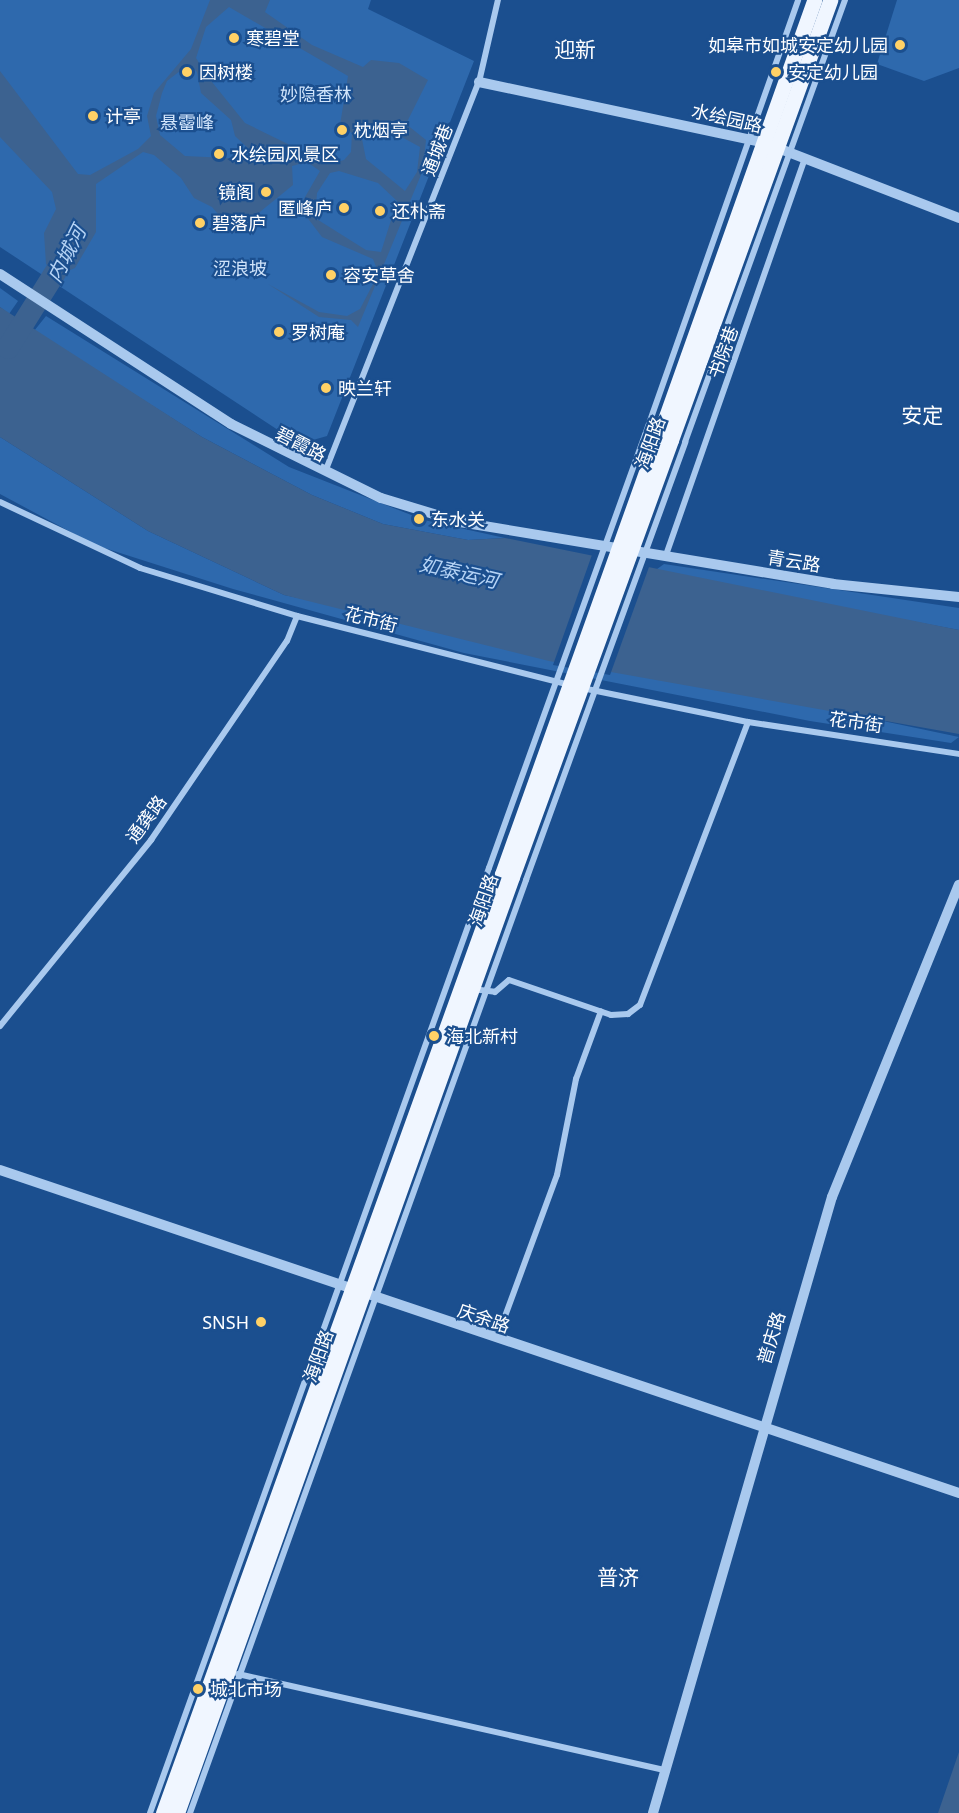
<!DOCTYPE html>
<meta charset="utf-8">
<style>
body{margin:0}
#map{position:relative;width:959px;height:1813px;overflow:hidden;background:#1b4f8f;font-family:"Noto Sans","Noto Sans SC",sans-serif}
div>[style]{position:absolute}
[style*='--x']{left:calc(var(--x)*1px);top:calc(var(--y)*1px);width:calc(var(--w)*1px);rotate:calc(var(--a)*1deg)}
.green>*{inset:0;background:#2e69ad}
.water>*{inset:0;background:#3c6290}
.pier>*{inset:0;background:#1b4f8f}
.river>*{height:22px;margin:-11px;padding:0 11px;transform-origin:11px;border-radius:11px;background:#3c6290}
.minor>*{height:6px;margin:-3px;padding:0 3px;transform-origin:3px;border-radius:3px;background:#a9c9ee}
.tertiary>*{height:10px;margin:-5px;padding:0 5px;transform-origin:5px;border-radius:5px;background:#a9c9ee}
.primary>*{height:15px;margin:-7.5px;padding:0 7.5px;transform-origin:7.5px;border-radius:7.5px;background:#f0f6ff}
.minor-bridge>*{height:6px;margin:-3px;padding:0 3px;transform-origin:3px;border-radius:3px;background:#a9c9ee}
.primary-bridge>*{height:15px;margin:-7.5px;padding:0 7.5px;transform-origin:7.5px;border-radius:7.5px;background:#f0f6ff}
.dots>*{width:16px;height:16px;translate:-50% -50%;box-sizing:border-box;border:3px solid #1b4f8f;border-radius:50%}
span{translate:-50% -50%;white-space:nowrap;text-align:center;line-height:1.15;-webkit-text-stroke:4.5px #1b4f8f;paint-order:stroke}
.poi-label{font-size:18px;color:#fff}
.left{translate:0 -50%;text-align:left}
.right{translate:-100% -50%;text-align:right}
.park-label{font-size:18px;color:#cfe3fa}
.street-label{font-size:18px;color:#fff}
.water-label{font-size:20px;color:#b5d3f5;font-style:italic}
.quarter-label{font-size:21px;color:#fff}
</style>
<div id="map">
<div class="green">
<div style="clip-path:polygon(0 0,371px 0,368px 9px,474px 61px,327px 436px,306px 442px,278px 430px,0 247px)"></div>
<div style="clip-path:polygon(897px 0,959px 0,959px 68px,924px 81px,877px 64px)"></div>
<div style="clip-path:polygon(0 288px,18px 301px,9px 314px,0 307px)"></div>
<div style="clip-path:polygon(46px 316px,289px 467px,424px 520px,505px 538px,468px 540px,383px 524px,312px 495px,202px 437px,34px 331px)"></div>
<div style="clip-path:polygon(0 437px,148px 531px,284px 595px,959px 737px,951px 743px,810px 721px,464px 653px,233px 589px,95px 545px,0 494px)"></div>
<div style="clip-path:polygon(664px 564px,959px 608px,959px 630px,653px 572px)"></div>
</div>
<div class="water">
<div style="clip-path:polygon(evenodd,210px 0,270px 0,265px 12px,312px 45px,363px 67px,371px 60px,399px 63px,428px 80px,406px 124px,426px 140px,423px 170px,358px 327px,351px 320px,319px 317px,268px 284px,319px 312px,347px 316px,360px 309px,373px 284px,377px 269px,373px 259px,322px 237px,303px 212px,301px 204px,320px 171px,307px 162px,292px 166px,293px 185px,234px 233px,212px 207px,194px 198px,181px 178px,154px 155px,143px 152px,96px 184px,96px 232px,75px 268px,58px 275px,46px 264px,44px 233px,56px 209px,52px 192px,0 137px,0 71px,78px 174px,90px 175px,138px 149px,151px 136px,147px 116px,154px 93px,191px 49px,210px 0,229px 7px,348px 76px,340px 125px,352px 133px,351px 152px,344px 160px,329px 164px,245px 123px,208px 77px,196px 58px,206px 27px,229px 7px,210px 0,189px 64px,197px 72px,201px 93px,231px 120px,235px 136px,252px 152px,249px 159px,185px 156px,160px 135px,156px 116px,162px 93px,167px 81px,189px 64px,210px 0,376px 123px,420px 147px,417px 172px,405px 191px,366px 159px,361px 134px,376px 123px,210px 0,339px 171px,378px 183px,397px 201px,381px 252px,366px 250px,315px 218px,317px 193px,330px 173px,339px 171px)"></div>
<div style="clip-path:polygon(0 307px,202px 437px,312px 495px,383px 524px,468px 540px,505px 538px,959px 630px,959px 734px,549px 661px,284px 595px,148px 531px,0 437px)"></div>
<div style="clip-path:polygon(959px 1752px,959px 1813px,938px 1813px)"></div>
</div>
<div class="pier">
<div style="clip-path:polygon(593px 552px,649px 567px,610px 675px,553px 665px)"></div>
</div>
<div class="river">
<div style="--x:8;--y:348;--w:119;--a:-58"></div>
</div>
<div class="minor">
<div style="--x:645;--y:435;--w:461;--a:-70.6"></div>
<div style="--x:685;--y:442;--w:470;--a:-70.1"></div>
<div style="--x:325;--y:472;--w:419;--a:-68.5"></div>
<div style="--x:479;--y:82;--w:84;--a:-77"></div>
<div style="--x:0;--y:502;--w:155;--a:25.2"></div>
<div style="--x:140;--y:568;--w:164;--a:17"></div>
<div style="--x:297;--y:616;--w:281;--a:14.2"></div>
<div style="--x:666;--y:555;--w:421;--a:-70.7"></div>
<div style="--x:582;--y:688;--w:169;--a:11.6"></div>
<div style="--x:748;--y:722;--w:213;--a:8.6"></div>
<div style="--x:472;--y:989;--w:23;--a:7"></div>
<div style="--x:495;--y:992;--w:18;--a:-41"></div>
<div style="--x:509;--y:980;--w:108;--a:18.9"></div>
<div style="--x:611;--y:1015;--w:17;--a:-3"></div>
<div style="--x:628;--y:1014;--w:15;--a:-37"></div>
<div style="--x:640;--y:1005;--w:303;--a:-69.1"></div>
<div style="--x:0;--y:1026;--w:240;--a:-50.9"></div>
<div style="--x:151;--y:840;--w:241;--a:-55.7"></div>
<div style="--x:287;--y:641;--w:27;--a:-68"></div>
<div style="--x:497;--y:1338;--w:174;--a:-69.8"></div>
<div style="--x:557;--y:1175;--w:98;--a:-78.8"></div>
<div style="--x:576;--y:1079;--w:72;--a:-69.8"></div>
<div style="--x:238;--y:1674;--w:438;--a:12.7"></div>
<div style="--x:150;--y:1813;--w:1004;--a:-70.27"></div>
<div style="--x:190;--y:1813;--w:992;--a:-70.19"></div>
</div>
<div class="tertiary">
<div style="--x:479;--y:82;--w:289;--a:12"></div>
<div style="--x:762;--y:142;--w:211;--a:21.1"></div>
<div style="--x:0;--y:274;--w:275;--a:33"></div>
<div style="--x:231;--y:424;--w:167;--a:26.3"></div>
<div style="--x:381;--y:498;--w:83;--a:16.9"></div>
<div style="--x:460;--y:522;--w:378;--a:9.4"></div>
<div style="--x:833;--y:584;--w:127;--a:5.9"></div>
<div style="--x:0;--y:1170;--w:1012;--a:18.61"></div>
<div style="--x:653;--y:1813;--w:641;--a:-73.8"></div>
<div style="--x:832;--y:1197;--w:337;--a:-67.9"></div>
</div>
<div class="primary">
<div style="--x:658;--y:439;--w:466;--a:-70.4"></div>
<div style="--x:671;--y:440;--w:468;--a:-70.1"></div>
<div style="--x:163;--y:1813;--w:998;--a:-70.15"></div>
<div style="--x:177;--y:1813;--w:994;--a:-70.31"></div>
</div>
<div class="minor-bridge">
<div style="--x:489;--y:868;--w:460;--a:-70.2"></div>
<div style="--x:526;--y:880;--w:466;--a:-70"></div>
</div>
<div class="primary-bridge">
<div style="--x:502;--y:874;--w:462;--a:-70.3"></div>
<div style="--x:512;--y:877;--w:465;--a:-70"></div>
</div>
<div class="dots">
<div style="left:234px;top:38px;background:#ffd166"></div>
<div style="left:900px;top:45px;background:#ffd166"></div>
<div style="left:187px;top:72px;background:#ffd166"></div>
<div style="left:776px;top:72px;background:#ffd166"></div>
<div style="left:93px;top:116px;background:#ffd166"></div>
<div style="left:342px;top:130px;background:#ffd166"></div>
<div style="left:219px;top:154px;background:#ffd166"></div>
<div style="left:266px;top:192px;background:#ffd166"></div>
<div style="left:344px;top:208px;background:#ffd166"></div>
<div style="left:380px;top:211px;background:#ffd166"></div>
<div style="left:200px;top:223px;background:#ffd166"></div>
<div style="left:331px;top:275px;background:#ffd166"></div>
<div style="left:279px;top:332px;background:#ffd166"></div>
<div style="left:326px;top:388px;background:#ffd166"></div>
<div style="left:419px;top:519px;background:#ffd166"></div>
<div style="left:434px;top:1036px;background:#ffd166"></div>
<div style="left:261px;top:1322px;background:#ffd166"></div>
<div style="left:198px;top:1689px;background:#ffd166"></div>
</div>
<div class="poi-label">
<span class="left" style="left:246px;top:38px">寒碧堂</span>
<span class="right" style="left:888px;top:45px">如皋市如城安定幼儿园</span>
<span class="left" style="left:199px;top:72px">因树楼</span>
<span class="left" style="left:788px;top:72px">安定幼儿园</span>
<span class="left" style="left:105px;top:116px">计亭</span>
<span class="left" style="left:354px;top:130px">枕烟亭</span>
<span class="left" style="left:231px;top:154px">水绘园风景区</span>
<span class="right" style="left:254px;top:192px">镜阁</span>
<span class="right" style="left:332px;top:208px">匿峰庐</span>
<span class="left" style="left:392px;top:211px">还朴斋</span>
<span class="left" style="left:212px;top:223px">碧落庐</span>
<span class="left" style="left:343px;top:275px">容安草舍</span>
<span class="left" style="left:291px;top:332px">罗树庵</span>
<span class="left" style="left:338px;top:388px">映兰轩</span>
<span class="left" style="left:431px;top:519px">东水关</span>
<span class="left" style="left:446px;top:1036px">海北新村</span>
<span class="right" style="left:249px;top:1322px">SNSH</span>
<span class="left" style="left:210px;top:1689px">城北市场</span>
</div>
<div class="park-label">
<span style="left:316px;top:94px">妙隐香林</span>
<span style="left:187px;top:122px">悬霤峰</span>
<span style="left:240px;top:268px">涩浪坡</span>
</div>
<div class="street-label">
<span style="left:727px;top:118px;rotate:13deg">水绘园路</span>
<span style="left:437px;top:150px;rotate:-69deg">通城巷</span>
<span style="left:723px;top:352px;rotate:-70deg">书院巷</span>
<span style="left:650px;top:443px;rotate:-70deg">海阳路</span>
<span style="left:301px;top:444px;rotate:27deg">碧霞路</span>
<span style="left:794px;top:561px;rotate:9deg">青云路</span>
<span style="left:371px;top:619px;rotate:14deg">花市街</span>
<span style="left:856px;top:722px;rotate:8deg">花市街</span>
<span style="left:146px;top:819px;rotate:-54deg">通龚路</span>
<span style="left:483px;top:900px;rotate:-71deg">海阳路</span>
<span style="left:484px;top:1318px;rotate:19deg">庆余路</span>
<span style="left:771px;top:1338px;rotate:-73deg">普庆路</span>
<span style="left:318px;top:1356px;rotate:-70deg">海阳路</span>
</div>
<div class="water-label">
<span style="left:66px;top:254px;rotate:-63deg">内城河</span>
<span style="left:459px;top:572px;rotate:13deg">如泰运河</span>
</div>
<div class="quarter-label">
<span style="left:575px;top:49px">迎新</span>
<span style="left:922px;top:415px">安定</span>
<span style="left:618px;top:1577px">普济</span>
</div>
</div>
